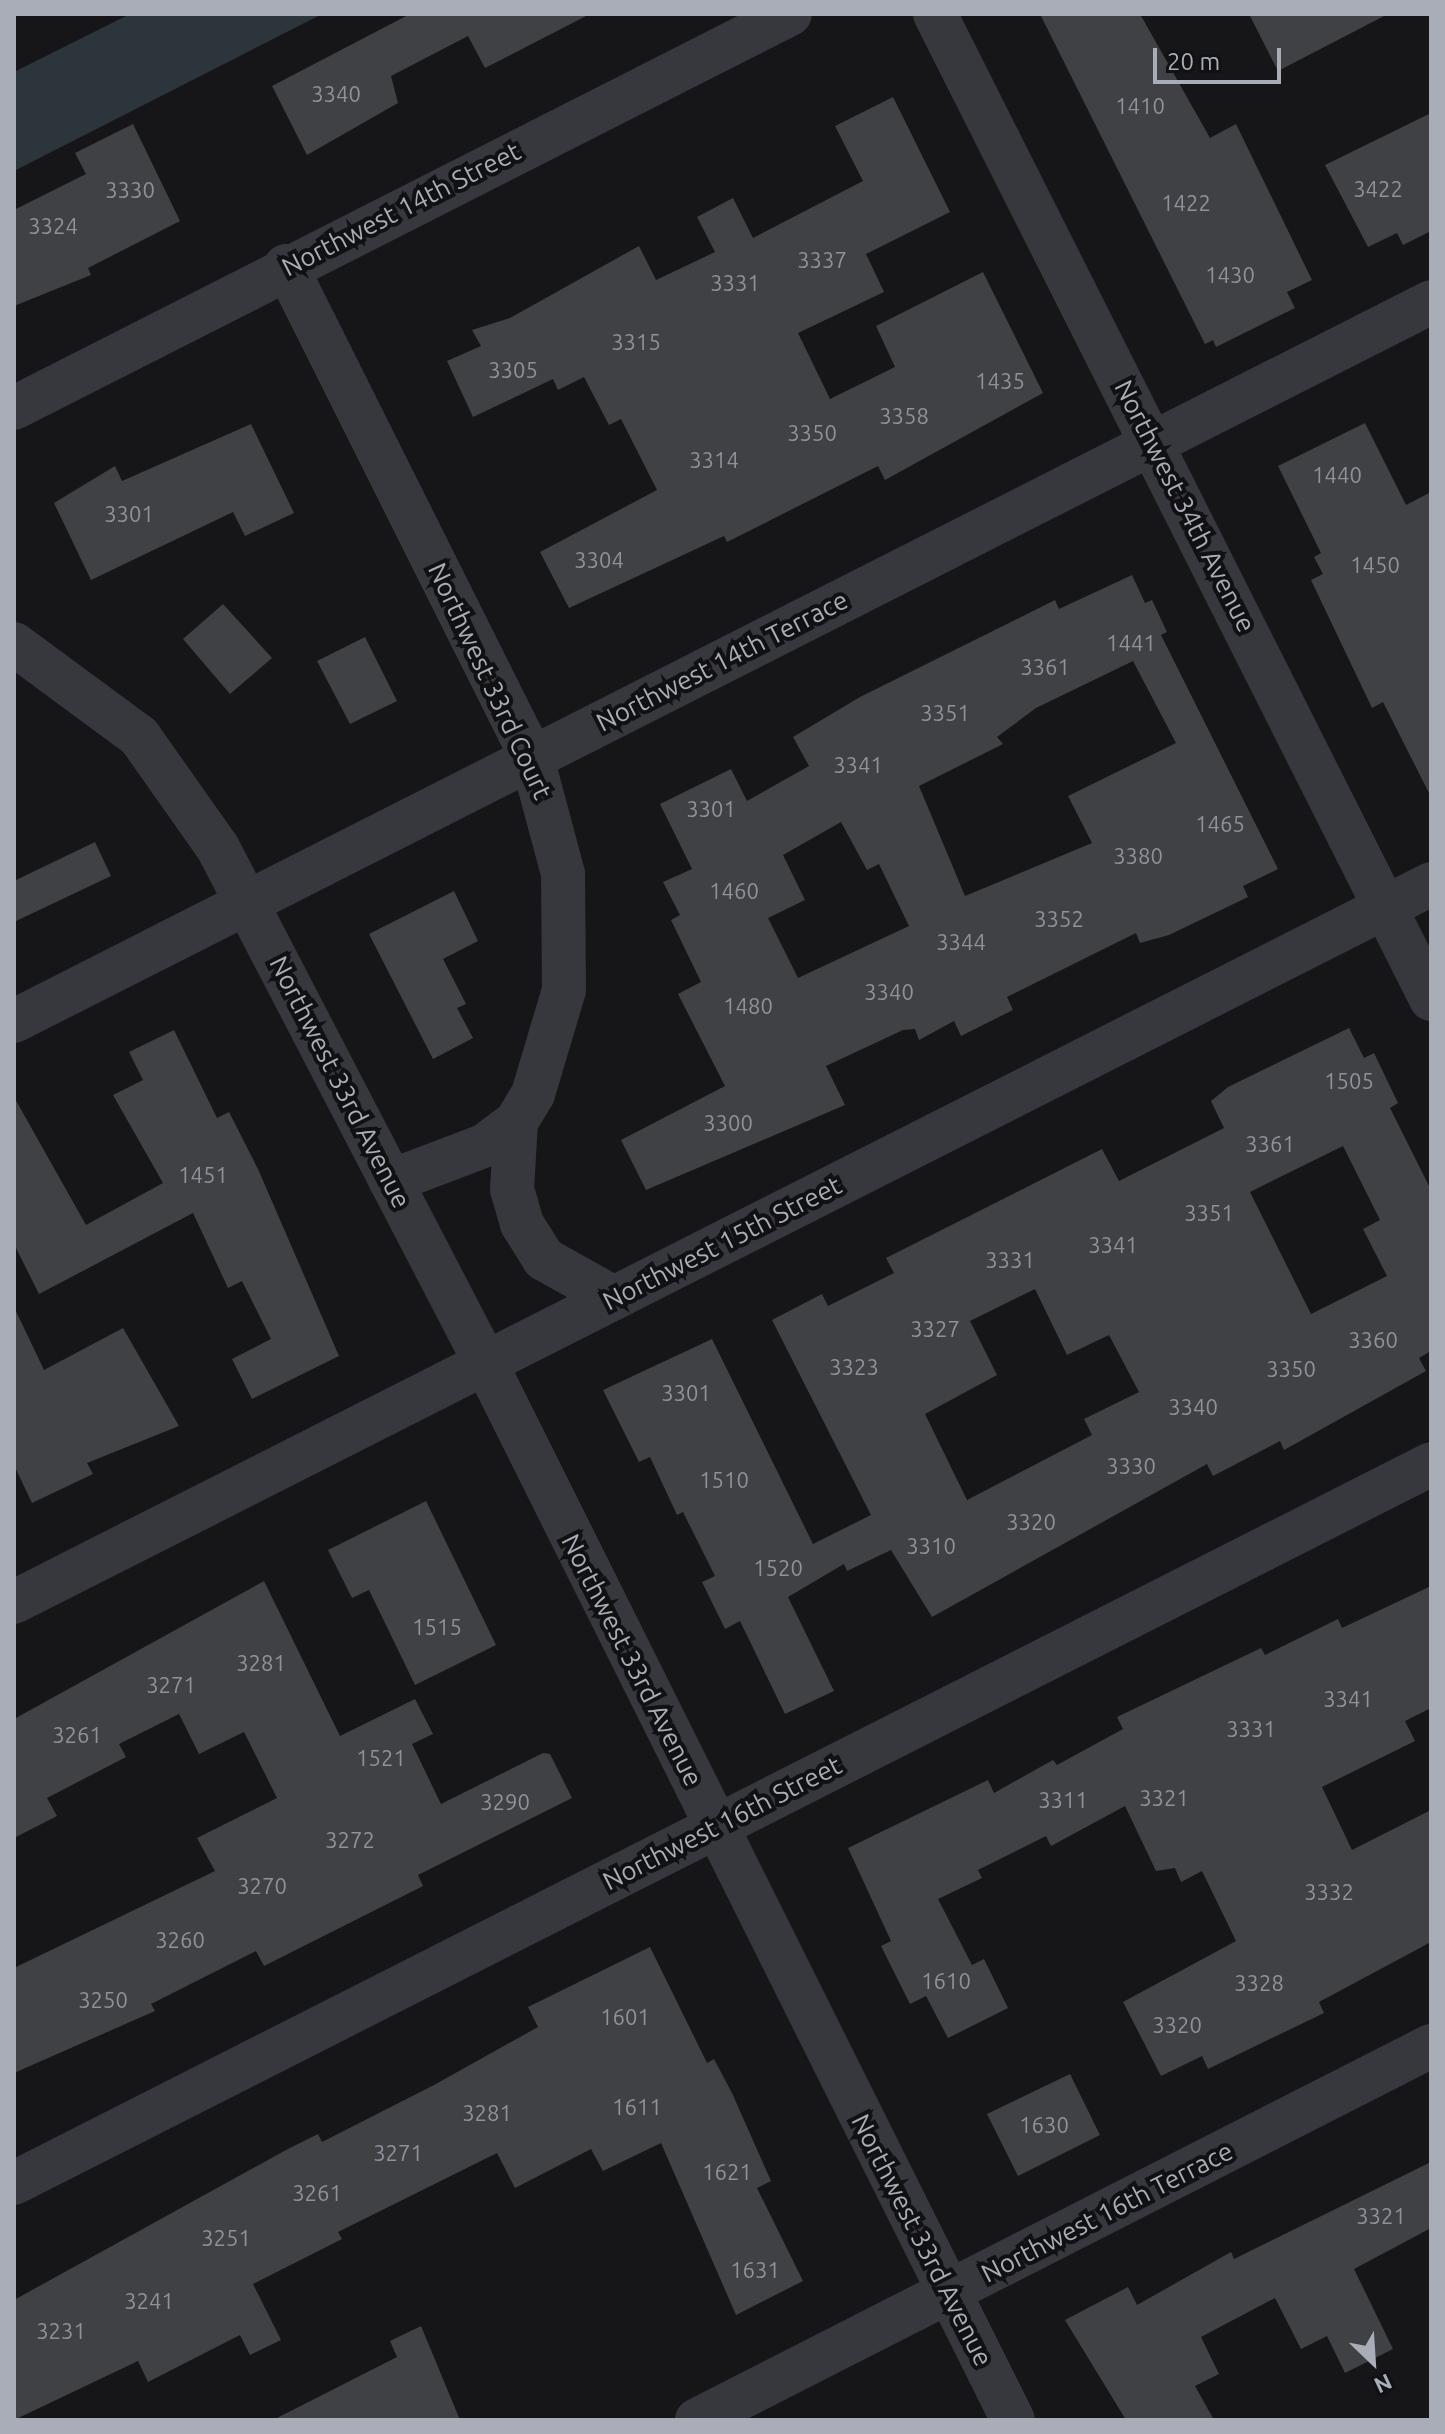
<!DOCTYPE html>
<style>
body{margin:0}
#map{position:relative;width:1445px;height:2434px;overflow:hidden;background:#161618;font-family:Ubuntu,sans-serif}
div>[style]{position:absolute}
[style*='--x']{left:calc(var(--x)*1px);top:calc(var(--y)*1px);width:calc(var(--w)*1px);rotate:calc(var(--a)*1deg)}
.water>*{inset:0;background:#2c353c}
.building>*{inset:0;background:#404145}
.minor>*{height:44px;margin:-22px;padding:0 22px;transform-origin:22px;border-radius:22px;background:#37383d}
span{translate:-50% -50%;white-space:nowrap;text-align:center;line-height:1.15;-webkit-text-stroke:8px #111113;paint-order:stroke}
.number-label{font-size:22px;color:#8e929b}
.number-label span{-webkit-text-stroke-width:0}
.street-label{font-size:26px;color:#a8adb8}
.frame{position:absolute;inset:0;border:16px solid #a8adb8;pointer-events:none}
.north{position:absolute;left:1333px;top:2322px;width:80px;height:80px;-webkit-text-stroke:6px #111113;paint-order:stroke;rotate:155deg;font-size:22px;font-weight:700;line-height:32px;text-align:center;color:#a8adb8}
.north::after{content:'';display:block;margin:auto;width:28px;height:36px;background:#a8adb8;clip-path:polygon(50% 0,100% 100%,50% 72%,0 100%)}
.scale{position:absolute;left:1153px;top:48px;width:128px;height:36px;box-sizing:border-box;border:4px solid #a8adb8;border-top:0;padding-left:10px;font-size:24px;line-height:28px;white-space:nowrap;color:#a8adb8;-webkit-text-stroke:6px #111113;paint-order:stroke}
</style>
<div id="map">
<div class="water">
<div style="clip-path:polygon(130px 14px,322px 14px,14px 171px,14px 72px)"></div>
</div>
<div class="building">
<div style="clip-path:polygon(410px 14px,590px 14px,485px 68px,468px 36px,391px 76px,398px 103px,307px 155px,272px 86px)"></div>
<div style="clip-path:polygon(1040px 14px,1140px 14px,1210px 138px,1236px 124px,1312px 280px,1287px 292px,1295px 308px,1216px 347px,1213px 340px,1205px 344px)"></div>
<div style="clip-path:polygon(1249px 14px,1388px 14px,1278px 71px)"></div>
<div style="clip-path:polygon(893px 97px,950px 212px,866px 254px,884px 292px,798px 333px,830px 399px,895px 367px,876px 326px,983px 272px,1043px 393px,885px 480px,878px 466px,727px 542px,724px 536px,569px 608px,540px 552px,657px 490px,621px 419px,609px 425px,584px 377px,558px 390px,553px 379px,473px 417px,447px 361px,481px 346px,472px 330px,510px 318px,639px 246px,656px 280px,715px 252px,697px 217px,733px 198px,753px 238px,863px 181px,835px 126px)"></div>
<div style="clip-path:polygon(1431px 113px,1431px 231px,1403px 245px,1397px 233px,1368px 247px,1325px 165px)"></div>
<div style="clip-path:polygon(133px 124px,180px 221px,88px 268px,91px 275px,14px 306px,14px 210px,86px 174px,75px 153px)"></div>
<div style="clip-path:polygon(1365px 423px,1406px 505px,1431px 492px,1431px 797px,1383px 702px,1372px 708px,1311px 580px,1323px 574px,1314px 557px,1321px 553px,1278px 466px)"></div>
<div style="clip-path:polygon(251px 424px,294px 513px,245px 536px,233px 512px,91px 580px,54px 503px,115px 466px,122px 481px)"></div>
<div style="clip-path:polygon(evenodd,1132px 575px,1145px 603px,1152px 600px,1167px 632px,1161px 635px,1278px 869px,1243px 886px,1248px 897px,1169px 935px,1140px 943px,1136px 933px,1007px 997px,1013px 1010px,961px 1036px,954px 1021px,919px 1040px,915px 1029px,903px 1030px,826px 1066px,845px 1105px,646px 1190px,621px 1140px,725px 1086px,678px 994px,701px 982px,671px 920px,680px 915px,663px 882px,692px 869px,660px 804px,731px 769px,747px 801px,809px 766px,793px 737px,860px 697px,1055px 600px,1059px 609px,1132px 575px,1133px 661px,1176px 743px,1068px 796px,1092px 843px,965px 896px,919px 786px,1003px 744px,997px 737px,1036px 708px,1133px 661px,1132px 575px,841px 822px,867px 870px,879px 864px,909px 926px,798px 978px,768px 918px,805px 900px,783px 855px,841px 822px)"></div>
<div style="clip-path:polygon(223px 604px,272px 658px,230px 694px,183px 639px)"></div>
<div style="clip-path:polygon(365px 637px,397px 701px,350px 724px,317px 661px)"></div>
<div style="clip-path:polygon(95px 842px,111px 876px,14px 922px,14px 881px)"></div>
<div style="clip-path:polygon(454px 891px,478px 941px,443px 959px,466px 1004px,457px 1008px,473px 1038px,433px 1059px,369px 934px)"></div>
<div style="clip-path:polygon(evenodd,1349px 1028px,1364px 1058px,1374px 1053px,1398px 1103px,1390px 1108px,1431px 1190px,1431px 1351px,1419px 1358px,1426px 1371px,1284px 1450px,1280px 1441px,1213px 1476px,1207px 1464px,932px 1617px,891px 1550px,847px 1571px,844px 1564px,788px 1597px,834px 1691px,785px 1714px,740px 1621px,725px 1629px,702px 1582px,715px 1576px,683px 1512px,677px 1515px,650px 1457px,639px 1462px,603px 1390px,712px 1339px,813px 1544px,871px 1515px,772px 1320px,822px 1294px,828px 1306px,894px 1273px,886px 1258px,1102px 1149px,1119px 1181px,1224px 1128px,1211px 1101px,1228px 1087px,1349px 1028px,1343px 1146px,1380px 1220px,1363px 1229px,1387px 1276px,1311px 1314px,1250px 1192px,1343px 1146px,1349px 1028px,1035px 1289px,1067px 1355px,1109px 1335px,1139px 1392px,1084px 1419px,1092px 1435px,967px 1500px,925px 1414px,997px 1375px,970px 1321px,1035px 1289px)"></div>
<div style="clip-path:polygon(174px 1030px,217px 1118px,229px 1112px,258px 1169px,339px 1356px,252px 1399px,232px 1359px,271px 1339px,242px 1281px,228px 1288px,193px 1213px,39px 1294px,14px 1244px,14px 1097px,86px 1225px,163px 1183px,113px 1095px,143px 1080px,129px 1052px)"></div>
<div style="clip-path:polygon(14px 1307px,44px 1370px,123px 1328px,179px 1426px,87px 1463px,93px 1474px,32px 1503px,14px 1465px)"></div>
<div style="clip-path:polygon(426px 1501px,496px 1645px,415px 1685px,369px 1590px,352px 1598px,328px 1550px)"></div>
<div style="clip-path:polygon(264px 1581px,340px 1736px,415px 1699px,433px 1734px,412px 1744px,441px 1804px,543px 1753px,550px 1754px,572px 1798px,418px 1875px,423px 1886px,264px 1966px,256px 1951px,151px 2004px,155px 2011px,14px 2073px,14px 1968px,215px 1871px,197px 1838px,277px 1798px,244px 1732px,199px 1754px,179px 1714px,119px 1744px,126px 1757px,47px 1798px,57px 1816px,14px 1838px,14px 1719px)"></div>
<div style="clip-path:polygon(1431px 1586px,1431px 1708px,1405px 1721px,1415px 1741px,1322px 1787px,1352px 1850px,1431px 1810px,1431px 1942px,1319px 2002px,1324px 2013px,1208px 2069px,1202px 2056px,1161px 2076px,1123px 2002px,1236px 1941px,1202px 1871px,1181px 1882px,1175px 1868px,1156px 1871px,1125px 1806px,1051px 1846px,1046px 1836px,978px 1870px,982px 1878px,938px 1899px,972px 1965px,984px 1959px,1008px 2008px,948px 2038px,926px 1996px,910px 2004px,881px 1946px,891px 1941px,848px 1848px,988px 1780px,994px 1793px,1053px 1760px,1057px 1765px,1123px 1729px,1117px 1717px,1261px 1648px,1265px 1655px,1338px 1619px,1342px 1628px)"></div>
<div style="clip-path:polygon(650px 1947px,707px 2063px,714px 2059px,732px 2093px,771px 2181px,757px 2188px,803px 2281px,736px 2315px,661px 2143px,603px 2171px,591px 2149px,515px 2188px,497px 2153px,338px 2232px,342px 2239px,253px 2284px,281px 2340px,250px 2355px,240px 2335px,148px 2382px,138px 2361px,14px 2420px,14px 2300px,286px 2150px,318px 2134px,322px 2142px,434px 2085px,538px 2027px,528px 2007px)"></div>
<div style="clip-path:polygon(1070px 2074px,1100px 2135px,1018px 2176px,987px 2114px)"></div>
<div style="clip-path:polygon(1431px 2162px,1431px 2228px,1354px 2269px,1393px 2349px,1345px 2373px,1327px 2336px,1301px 2349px,1275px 2298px,1201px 2337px,1219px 2374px,1195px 2386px,1214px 2420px,1126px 2420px,1065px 2320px,1128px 2287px,1137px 2305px,1231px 2252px,1234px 2259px)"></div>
<div style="clip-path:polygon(421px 2326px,460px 2420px,273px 2420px,397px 2357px,390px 2341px)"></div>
</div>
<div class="minor">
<div style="--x:935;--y:14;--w:1103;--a:63.27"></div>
<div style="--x:286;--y:266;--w:550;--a:63.43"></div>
<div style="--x:532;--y:758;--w:120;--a:75"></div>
<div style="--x:563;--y:874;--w:116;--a:89.5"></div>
<div style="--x:564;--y:990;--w:109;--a:106.6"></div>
<div style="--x:533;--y:1094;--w:33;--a:121"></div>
<div style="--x:516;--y:1122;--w:38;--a:143"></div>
<div style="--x:486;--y:1145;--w:102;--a:159.2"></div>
<div style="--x:14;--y:408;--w:870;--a:-26.92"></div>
<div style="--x:14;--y:644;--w:155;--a:36.4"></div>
<div style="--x:139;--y:736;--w:137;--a:54.8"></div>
<div style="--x:218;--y:848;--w:579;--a:62.55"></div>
<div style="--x:485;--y:1362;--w:1182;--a:63.48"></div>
<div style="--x:14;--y:1021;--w:1589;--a:-26.9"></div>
<div style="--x:516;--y:1122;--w:67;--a:93.4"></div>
<div style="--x:512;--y:1189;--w:36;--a:74"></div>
<div style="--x:522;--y:1224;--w:41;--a:57.8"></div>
<div style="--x:544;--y:1259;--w:80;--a:29.1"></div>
<div style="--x:14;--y:1602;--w:1589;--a:-26.87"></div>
<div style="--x:14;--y:2183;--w:1589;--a:-26.9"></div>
<div style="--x:697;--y:2420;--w:824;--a:-27"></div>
</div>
<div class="number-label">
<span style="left:336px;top:94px">3340</span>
<span style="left:1140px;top:106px">1410</span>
<span style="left:1378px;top:189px">3422</span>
<span style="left:130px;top:190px">3330</span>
<span style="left:1186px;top:203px">1422</span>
<span style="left:53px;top:226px">3324</span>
<span style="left:822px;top:260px">3337</span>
<span style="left:1230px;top:275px">1430</span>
<span style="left:735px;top:283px">3331</span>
<span style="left:636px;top:342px">3315</span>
<span style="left:513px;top:370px">3305</span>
<span style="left:1000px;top:381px">1435</span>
<span style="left:904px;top:416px">3358</span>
<span style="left:812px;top:433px">3350</span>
<span style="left:714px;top:460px">3314</span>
<span style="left:1337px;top:475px">1440</span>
<span style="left:129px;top:514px">3301</span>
<span style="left:599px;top:560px">3304</span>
<span style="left:1375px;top:565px">1450</span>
<span style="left:1131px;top:643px">1441</span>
<span style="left:1045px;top:667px">3361</span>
<span style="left:945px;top:713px">3351</span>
<span style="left:858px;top:765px">3341</span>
<span style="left:711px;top:809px">3301</span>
<span style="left:1220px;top:824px">1465</span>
<span style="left:1138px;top:856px">3380</span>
<span style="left:734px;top:891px">1460</span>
<span style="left:1059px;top:919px">3352</span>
<span style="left:961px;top:942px">3344</span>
<span style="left:889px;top:992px">3340</span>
<span style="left:748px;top:1006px">1480</span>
<span style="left:1349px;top:1081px">1505</span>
<span style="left:728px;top:1123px">3300</span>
<span style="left:1270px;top:1144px">3361</span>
<span style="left:203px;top:1175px">1451</span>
<span style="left:1209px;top:1213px">3351</span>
<span style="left:1113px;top:1245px">3341</span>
<span style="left:1010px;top:1260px">3331</span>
<span style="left:935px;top:1329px">3327</span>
<span style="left:1373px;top:1340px">3360</span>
<span style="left:854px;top:1367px">3323</span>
<span style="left:1291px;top:1369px">3350</span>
<span style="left:686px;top:1393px">3301</span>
<span style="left:1193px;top:1407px">3340</span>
<span style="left:1131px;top:1466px">3330</span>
<span style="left:724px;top:1480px">1510</span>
<span style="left:1031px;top:1522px">3320</span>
<span style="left:931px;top:1546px">3310</span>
<span style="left:778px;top:1568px">1520</span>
<span style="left:437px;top:1627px">1515</span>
<span style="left:261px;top:1663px">3281</span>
<span style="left:171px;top:1685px">3271</span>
<span style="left:1348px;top:1699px">3341</span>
<span style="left:1251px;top:1729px">3331</span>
<span style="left:77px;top:1735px">3261</span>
<span style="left:381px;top:1758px">1521</span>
<span style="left:1164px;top:1798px">3321</span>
<span style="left:1063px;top:1800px">3311</span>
<span style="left:505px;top:1802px">3290</span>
<span style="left:350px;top:1840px">3272</span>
<span style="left:262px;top:1886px">3270</span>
<span style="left:1329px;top:1892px">3332</span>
<span style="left:180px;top:1940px">3260</span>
<span style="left:946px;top:1981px">1610</span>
<span style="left:1259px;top:1983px">3328</span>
<span style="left:103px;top:2000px">3250</span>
<span style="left:625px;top:2017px">1601</span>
<span style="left:1177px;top:2025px">3320</span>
<span style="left:637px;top:2107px">1611</span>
<span style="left:487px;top:2113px">3281</span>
<span style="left:1044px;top:2125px">1630</span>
<span style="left:398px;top:2153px">3271</span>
<span style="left:727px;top:2172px">1621</span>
<span style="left:317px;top:2193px">3261</span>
<span style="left:1381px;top:2216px">3321</span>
<span style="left:226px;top:2238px">3251</span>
<span style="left:755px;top:2270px">1631</span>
<span style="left:149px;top:2301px">3241</span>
<span style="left:61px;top:2331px">3231</span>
</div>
<div class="street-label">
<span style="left:401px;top:209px;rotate:-27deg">Northwest 14th Street</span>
<span style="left:1185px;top:506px;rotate:63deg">Northwest 34th Avenue</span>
<span style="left:722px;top:661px;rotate:-27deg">Northwest 14th Terrace</span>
<span style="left:490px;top:681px;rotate:65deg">Northwest 33rd Court</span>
<span style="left:340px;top:1082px;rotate:63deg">Northwest 33rd Avenue</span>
<span style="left:722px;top:1243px;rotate:-27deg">Northwest 15th Street</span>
<span style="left:632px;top:1660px;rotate:63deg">Northwest 33rd Avenue</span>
<span style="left:722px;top:1823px;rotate:-27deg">Northwest 16th Street</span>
<span style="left:1107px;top:2212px;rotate:-27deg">Northwest 16th Terrace</span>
<span style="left:922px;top:2240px;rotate:63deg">Northwest 33rd Avenue</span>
</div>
<div class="frame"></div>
<div class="north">N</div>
<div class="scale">20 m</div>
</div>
